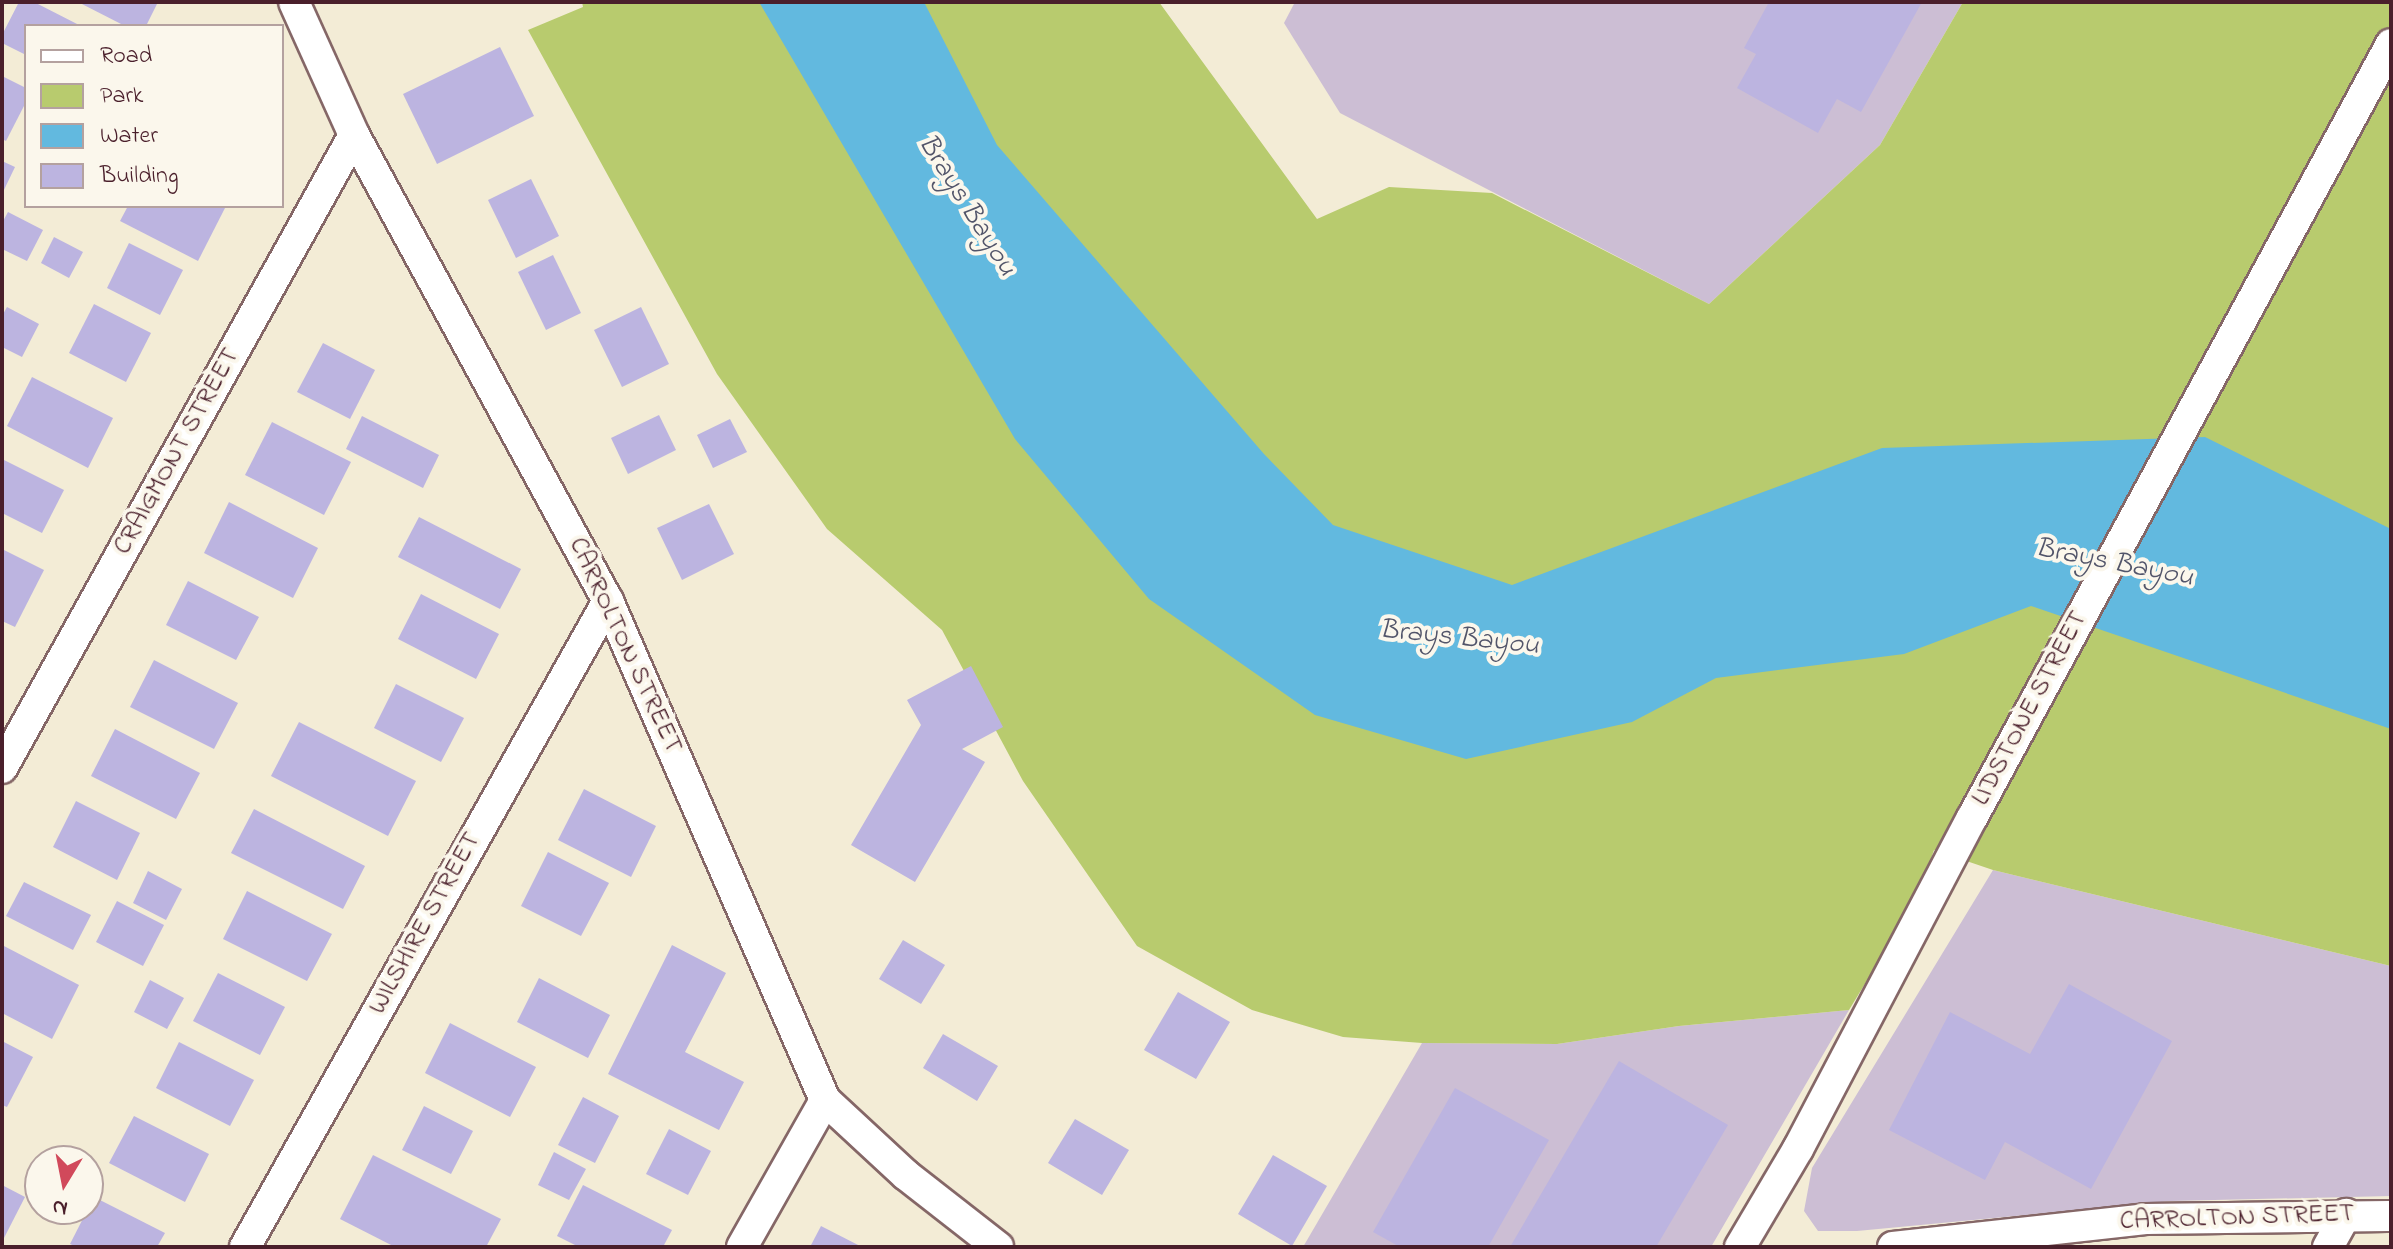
<!DOCTYPE html>
<style>
body{margin:0}
#map{position:relative;width:2393px;height:1249px;overflow:hidden;background:#f3ecd6;font-family:"Indie Flower",sans-serif}
div>[style]{position:absolute}
[style*='--x']{left:calc(var(--x)*1px);top:calc(var(--y)*1px);width:calc(var(--w)*1px);rotate:calc(var(--a)*1deg)}
.industrial>*{inset:0;background:#ccbed4}
.green>*{inset:0;background:#b8cb6e}
.water>*{inset:0;background:#62b9df}
.building>*{inset:0;background:#bcb4e0}
.roads{filter:drop-shadow(2px 0 #856767) drop-shadow(-2px 0 #856767) drop-shadow(0 2px #856767) drop-shadow(0 -2px #856767)}
.minor>*{height:30px;margin:-15px;padding:0 15px;transform-origin:15px;border-radius:15px;background:#fff}
span{translate:-50% -50%;white-space:nowrap;text-align:center;line-height:1.15;-webkit-text-stroke:8px #fbf7ec;paint-order:stroke}
.street-label{font-size:26px;color:#4a1f2b}
.water-label{font-size:28px;color:#52556a;font-style:italic}
.frame{position:absolute;inset:0;border:4px solid #4a1f2b;pointer-events:none}
.legend{position:absolute;left:24px;top:24px;width:260px;height:184px;box-sizing:border-box;background:#fbf7ec;border:2px solid #b4a19f;margin:0;padding:10px 14px;list-style:none;font-size:24px;color:#4a1f2b}
.legend li{display:flex;align-items:center;gap:16px;height:40px}
.legend b{width:40px;border:2px solid #b4a19f}
.north{position:absolute;left:24px;top:1145px;width:80px;height:80px;box-sizing:border-box;background:#fbf7ec;border:2px solid #b4a19f;border-radius:50%;rotate:190deg;font-size:22px;font-weight:700;line-height:32px;text-align:center;color:#4a1f2b}
.north::after{content:'';display:block;margin:auto;width:28px;height:36px;background:#d1495b;clip-path:polygon(50% 0,100% 100%,50% 72%,0 100%)}
</style>
<div id="map">
<div class="industrial">
<div style="clip-path:polygon(1295px 2px,1963px 2px,1880px 145px,1709px 304px,1340px 113px,1284px 23px)"></div>
<div style="clip-path:polygon(1993px 870px,2391px 966px,2391px 1196px,2172px 1201px,1857px 1231px,1818px 1231px,1804px 1211px,1812px 1168px)"></div>
<div style="clip-path:polygon(1849px 1010px,1711px 1247px,1303px 1247px,1422px 1043px,1557px 1044px,1679px 1026px)"></div>
</div>
<div class="green">
<div style="clip-path:polygon(582px 2px,1159px 2px,1317px 219px,1389px 187px,1492px 193px,1709px 304px,1880px 145px,1963px 2px,2391px 2px,2391px 966px,1993px 870px,1934px 850px,1917px 898px,1849px 1010px,1679px 1026px,1557px 1044px,1422px 1043px,1343px 1037px,1252px 1010px,1137px 946px,1023px 781px,942px 630px,827px 529px,717px 374px,528px 30px,583px 7px)"></div>
</div>
<div class="water">
<div style="clip-path:polygon(759px 2px,924px 2px,997px 145px,1264px 454px,1333px 525px,1512px 585px,1882px 448px,2205px 437px,2391px 529px,2391px 729px,2031px 606px,1904px 654px,1716px 678px,1632px 722px,1466px 759px,1315px 715px,1149px 599px,1015px 439px)"></div>
</div>
<div class="building">
<div style="clip-path:polygon(19px 2px,34px 2px,81px 26px,26px 26px,26px 55px,2px 43px,2px 35px)"></div>
<div style="clip-path:polygon(78px 2px,158px 2px,146px 26px,125px 26px)"></div>
<div style="clip-path:polygon(1769px 2px,1922px 2px,1861px 112px,1837px 99px,1818px 133px,1737px 88px,1756px 54px,1744px 48px)"></div>
<div style="clip-path:polygon(500px 47px,534px 116px,437px 164px,403px 94px)"></div>
<div style="clip-path:polygon(2px 76px,26px 88px,26px 102px,6px 141px,2px 139px)"></div>
<div style="clip-path:polygon(2px 161px,15px 167px,2px 194px)"></div>
<div style="clip-path:polygon(531px 179px,559px 236px,516px 258px,488px 200px)"></div>
<div style="clip-path:polygon(128px 206px,226px 206px,198px 261px,120px 221px)"></div>
<div style="clip-path:polygon(8px 212px,43px 230px,27px 261px,2px 249px,2px 223px)"></div>
<div style="clip-path:polygon(54px 237px,83px 252px,69px 278px,41px 263px)"></div>
<div style="clip-path:polygon(129px 243px,183px 270px,160px 315px,107px 288px)"></div>
<div style="clip-path:polygon(553px 255px,581px 313px,546px 330px,518px 272px)"></div>
<div style="clip-path:polygon(94px 304px,151px 333px,126px 382px,69px 353px)"></div>
<div style="clip-path:polygon(7px 307px,39px 324px,22px 357px,2px 347px,2px 316px)"></div>
<div style="clip-path:polygon(641px 307px,669px 364px,622px 387px,594px 330px)"></div>
<div style="clip-path:polygon(323px 343px,375px 370px,350px 419px,297px 392px)"></div>
<div style="clip-path:polygon(32px 377px,113px 418px,88px 468px,7px 426px)"></div>
<div style="clip-path:polygon(659px 415px,676px 450px,628px 474px,611px 438px)"></div>
<div style="clip-path:polygon(362px 416px,439px 455px,423px 488px,346px 449px)"></div>
<div style="clip-path:polygon(730px 419px,747px 452px,713px 468px,697px 435px)"></div>
<div style="clip-path:polygon(272px 422px,351px 462px,324px 515px,245px 475px)"></div>
<div style="clip-path:polygon(2px 459px,64px 490px,42px 533px,2px 513px)"></div>
<div style="clip-path:polygon(229px 502px,318px 548px,293px 598px,204px 553px)"></div>
<div style="clip-path:polygon(709px 504px,734px 554px,682px 580px,657px 528px)"></div>
<div style="clip-path:polygon(419px 517px,521px 569px,500px 609px,398px 557px)"></div>
<div style="clip-path:polygon(2px 549px,44px 570px,15px 627px,2px 621px)"></div>
<div style="clip-path:polygon(188px 581px,259px 617px,236px 660px,166px 625px)"></div>
<div style="clip-path:polygon(421px 594px,499px 634px,476px 679px,398px 639px)"></div>
<div style="clip-path:polygon(154px 660px,238px 703px,214px 749px,130px 707px)"></div>
<div style="clip-path:polygon(971px 666px,1003px 727px,962px 749px,985px 762px,915px 882px,851px 845px,921px 725px,907px 700px)"></div>
<div style="clip-path:polygon(396px 684px,464px 718px,441px 762px,374px 728px)"></div>
<div style="clip-path:polygon(299px 722px,416px 781px,388px 836px,271px 776px)"></div>
<div style="clip-path:polygon(115px 729px,200px 773px,176px 819px,91px 776px)"></div>
<div style="clip-path:polygon(584px 789px,656px 826px,631px 877px,558px 840px)"></div>
<div style="clip-path:polygon(76px 801px,140px 833px,117px 880px,53px 847px)"></div>
<div style="clip-path:polygon(254px 809px,365px 866px,343px 909px,231px 853px)"></div>
<div style="clip-path:polygon(548px 852px,609px 883px,581px 936px,521px 906px)"></div>
<div style="clip-path:polygon(148px 871px,182px 889px,166px 920px,133px 903px)"></div>
<div style="clip-path:polygon(24px 882px,91px 915px,73px 950px,6px 916px)"></div>
<div style="clip-path:polygon(247px 891px,332px 934px,307px 981px,223px 939px)"></div>
<div style="clip-path:polygon(117px 901px,164px 925px,143px 966px,96px 942px)"></div>
<div style="clip-path:polygon(903px 940px,945px 965px,921px 1004px,879px 979px)"></div>
<div style="clip-path:polygon(2px 945px,79px 985px,52px 1039px,2px 1013px)"></div>
<div style="clip-path:polygon(672px 945px,726px 973px,685px 1052px,744px 1082px,719px 1130px,608px 1074px)"></div>
<div style="clip-path:polygon(218px 973px,285px 1007px,260px 1055px,193px 1021px)"></div>
<div style="clip-path:polygon(539px 978px,610px 1015px,588px 1058px,517px 1022px)"></div>
<div style="clip-path:polygon(150px 980px,184px 998px,167px 1029px,134px 1012px)"></div>
<div style="clip-path:polygon(2069px 984px,2172px 1041px,2091px 1189px,2005px 1142px,1985px 1180px,1889px 1130px,1950px 1012px,2030px 1054px)"></div>
<div style="clip-path:polygon(1178px 992px,1230px 1022px,1196px 1079px,1144px 1050px)"></div>
<div style="clip-path:polygon(450px 1023px,536px 1067px,510px 1117px,425px 1073px)"></div>
<div style="clip-path:polygon(943px 1034px,998px 1066px,977px 1101px,923px 1068px)"></div>
<div style="clip-path:polygon(2px 1041px,33px 1057px,7px 1107px,2px 1105px)"></div>
<div style="clip-path:polygon(179px 1042px,254px 1080px,230px 1126px,156px 1088px)"></div>
<div style="clip-path:polygon(1619px 1061px,1728px 1125px,1656px 1247px,1510px 1247px)"></div>
<div style="clip-path:polygon(1455px 1088px,1549px 1140px,1488px 1247px,1400px 1247px,1373px 1232px)"></div>
<div style="clip-path:polygon(583px 1097px,619px 1116px,595px 1163px,558px 1145px)"></div>
<div style="clip-path:polygon(424px 1106px,473px 1131px,451px 1174px,402px 1150px)"></div>
<div style="clip-path:polygon(134px 1116px,209px 1154px,185px 1202px,109px 1163px)"></div>
<div style="clip-path:polygon(1075px 1119px,1129px 1150px,1102px 1195px,1048px 1163px)"></div>
<div style="clip-path:polygon(669px 1129px,711px 1151px,688px 1195px,646px 1174px)"></div>
<div style="clip-path:polygon(554px 1152px,586px 1169px,569px 1200px,538px 1185px)"></div>
<div style="clip-path:polygon(373px 1155px,501px 1219px,486px 1247px,395px 1247px,340px 1219px)"></div>
<div style="clip-path:polygon(1273px 1155px,1327px 1186px,1292px 1246px,1238px 1214px)"></div>
<div style="clip-path:polygon(2px 1185px,25px 1197px,4px 1238px,2px 1237px)"></div>
<div style="clip-path:polygon(583px 1185px,672px 1230px,663px 1247px,579px 1247px,557px 1236px)"></div>
<div style="clip-path:polygon(94px 1197px,165px 1233px,157px 1247px,77px 1247px,70px 1244px)"></div>
<div style="clip-path:polygon(821px 1226px,862px 1247px,810px 1247px)"></div>
</div>
<div class="roads">
<div class="minor">
<div style="--x:294;--y:2;--w:146;--a:65.7"></div>
<div style="--x:354;--y:135;--w:531;--a:61.41"></div>
<div style="--x:608;--y:601;--w:544;--a:66.5"></div>
<div style="--x:825;--y:1100;--w:110;--a:42.8"></div>
<div style="--x:906;--y:1175;--w:117;--a:38"></div>
<div style="--x:2;--y:768;--w:724;--a:-60.92"></div>
<div style="--x:245;--y:1247;--w:741;--a:-60.67"></div>
<div style="--x:742;--y:1247;--w:169;--a:-60.5"></div>
<div style="--x:1740;--y:1247;--w:114;--a:-59.4"></div>
<div style="--x:1798;--y:1149;--w:374;--a:-62.3"></div>
<div style="--x:1972;--y:818;--w:880;--a:-61.57"></div>
<div style="--x:1893;--y:1247;--w:254;--a:-6.3"></div>
<div style="--x:2145;--y:1219;--w:246;--a:-0.7"></div>
<div style="--x:2328;--y:1247;--w:38;--a:-61"></div>
</div>
</div>
<div class="street-label">
<span style="left:178px;top:452px;rotate:-61deg">CRAIGMONT STREET</span>
<span style="left:624px;top:646px;rotate:65deg">CARROLTON STREET</span>
<span style="left:2031px;top:709px;rotate:-62deg">LIDSTONE STREET</span>
<span style="left:426px;top:924px;rotate:-61deg">WILSHIRE STREET</span>
<span style="left:2237px;top:1219px;rotate:-2deg">CARROLTON STREET</span>
</div>
<div class="water-label">
<span style="left:966px;top:206px;rotate:58deg">Brays Bayou</span>
<span style="left:2114px;top:564px;rotate:11deg">Brays Bayou</span>
<span style="left:1459px;top:639px;rotate:6deg">Brays Bayou</span>
</div>
<div class="frame"></div>
<ul class="legend">
<li><b style="height:10px;background:#fff"></b>Road</li>
<li><b style="height:22px;background:#b8cb6e"></b>Park</li>
<li><b style="height:22px;background:#62b9df"></b>Water</li>
<li><b style="height:22px;background:#bcb4e0"></b>Building</li>
</ul>
<div class="north">N</div>
</div>
